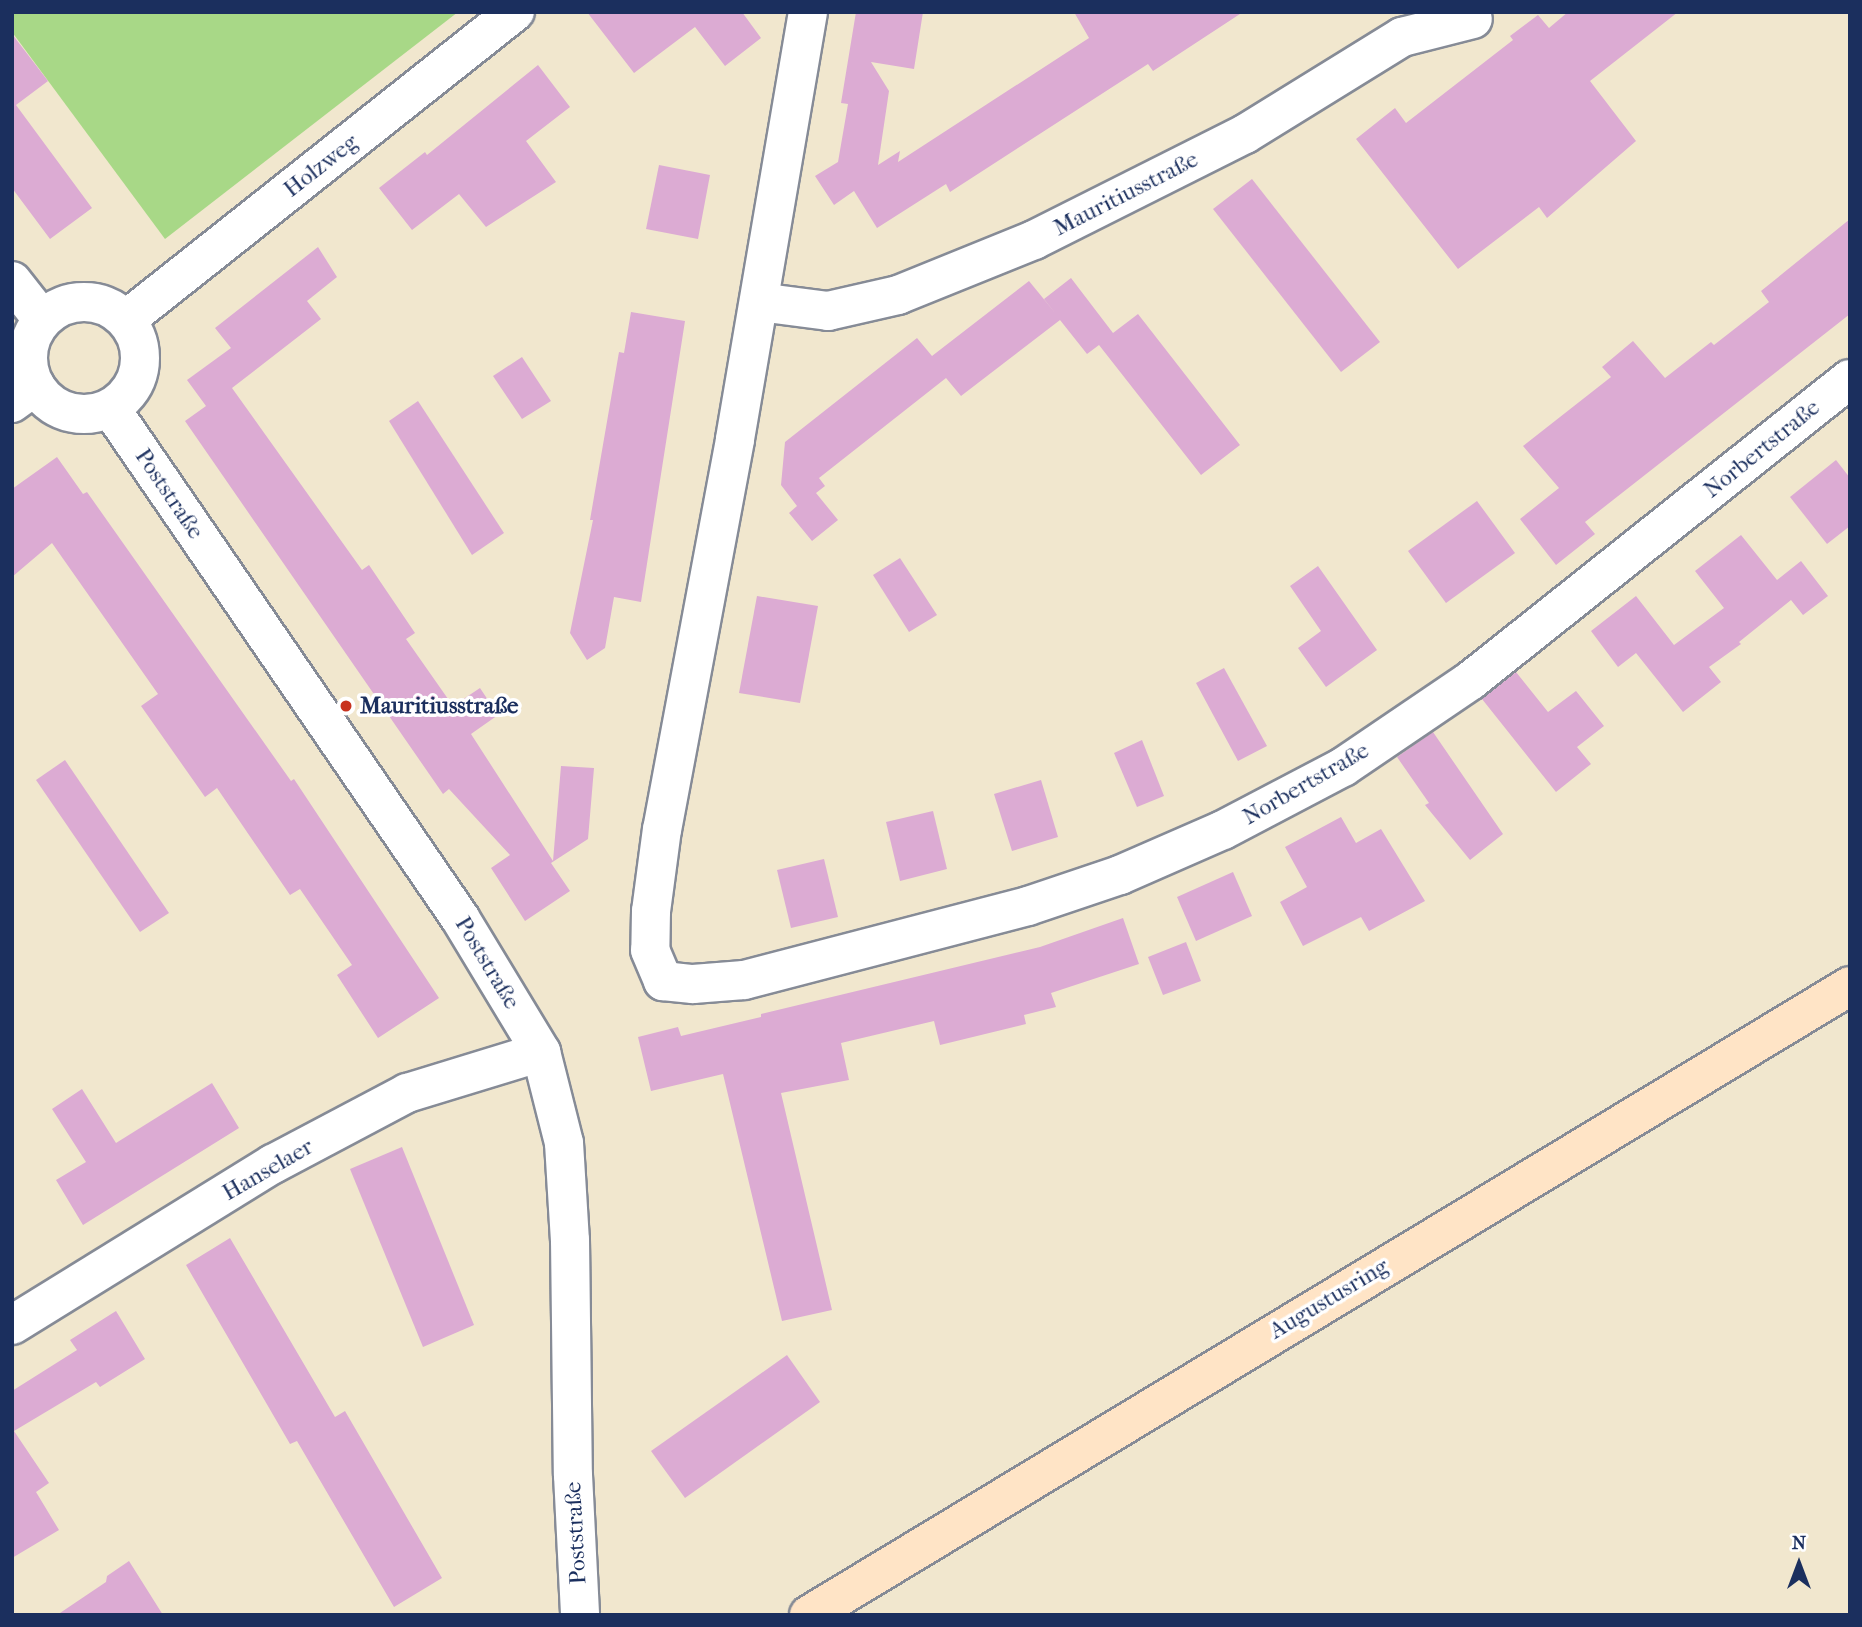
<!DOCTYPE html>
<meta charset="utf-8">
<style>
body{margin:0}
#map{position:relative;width:1862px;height:1627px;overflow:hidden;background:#f1e7ce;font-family:"IM FELL French Canon",serif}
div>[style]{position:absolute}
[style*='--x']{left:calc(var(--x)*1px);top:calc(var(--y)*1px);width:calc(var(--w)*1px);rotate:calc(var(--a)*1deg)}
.green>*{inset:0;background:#a8d887}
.building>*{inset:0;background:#dcabd3}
.roads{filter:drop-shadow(2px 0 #868b96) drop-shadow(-2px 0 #868b96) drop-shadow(0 2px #868b96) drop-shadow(0 -2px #868b96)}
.minor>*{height:38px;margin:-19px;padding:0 19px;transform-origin:19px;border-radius:19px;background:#fff}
.tertiary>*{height:38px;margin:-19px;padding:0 19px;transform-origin:19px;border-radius:19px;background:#fff}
.tertiary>.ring{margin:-19px;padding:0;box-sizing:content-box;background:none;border:38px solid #fff;border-radius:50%}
.secondary>*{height:38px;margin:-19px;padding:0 19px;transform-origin:19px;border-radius:19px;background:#ffe4c6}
.dots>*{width:19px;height:19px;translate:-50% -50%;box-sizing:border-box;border:4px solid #fff;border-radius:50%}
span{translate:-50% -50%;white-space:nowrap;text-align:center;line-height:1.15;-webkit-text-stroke:7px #fff;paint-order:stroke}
.street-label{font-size:23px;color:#1b2f5e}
.poi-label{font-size:23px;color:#1b2f5e;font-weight:700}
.left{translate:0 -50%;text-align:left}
.frame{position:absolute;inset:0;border:14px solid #1b2f5e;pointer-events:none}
.north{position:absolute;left:1764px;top:1529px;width:70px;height:70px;-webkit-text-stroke:5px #fff;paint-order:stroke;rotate:0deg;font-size:19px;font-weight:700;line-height:28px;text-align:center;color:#1b2f5e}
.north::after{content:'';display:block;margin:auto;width:24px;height:32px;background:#1b2f5e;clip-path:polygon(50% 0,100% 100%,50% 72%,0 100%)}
</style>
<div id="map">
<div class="green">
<div style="clip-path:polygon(12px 12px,458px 12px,165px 239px,12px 32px)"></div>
</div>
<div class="building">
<div style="clip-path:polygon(587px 12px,742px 12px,761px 38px,725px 66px,695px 27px,634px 73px)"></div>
<div style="clip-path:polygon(856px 12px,923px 12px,914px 69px,871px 62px,889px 91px,878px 165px,900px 151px,898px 162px,1089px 38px,1074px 12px,1243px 12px,1153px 71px,1148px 64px,950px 192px,946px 184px,877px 228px,854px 191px,834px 205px,815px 176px,838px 162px,848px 104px,841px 103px)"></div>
<div style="clip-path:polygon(1568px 12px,1678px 12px,1590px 81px,1636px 141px,1547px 218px,1539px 207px,1458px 269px,1356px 139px,1395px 108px,1406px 123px,1513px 40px,1510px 36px,1538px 15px,1549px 28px)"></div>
<div style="clip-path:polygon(12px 34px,48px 81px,16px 105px,92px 208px,50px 239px,12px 188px)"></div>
<div style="clip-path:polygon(538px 65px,570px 107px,526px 141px,556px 182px,486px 227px,459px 194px,412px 230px,379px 188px,425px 152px,427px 155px)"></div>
<div style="clip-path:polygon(659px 165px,710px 175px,698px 239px,646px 229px)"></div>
<div style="clip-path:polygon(1252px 179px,1380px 342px,1341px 372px,1213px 209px)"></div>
<div style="clip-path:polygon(1850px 219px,1850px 314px,1585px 522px,1595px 534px,1556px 565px,1520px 519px,1559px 488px,1523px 446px,1611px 377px,1602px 367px,1633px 341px,1665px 378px,1711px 342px,1714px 345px,1769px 302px,1761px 291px)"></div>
<div style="clip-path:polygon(318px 247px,337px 277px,307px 301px,321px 319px,232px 388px,362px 570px,369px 565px,415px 633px,406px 639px,453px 706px,480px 688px,498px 715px,471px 734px,553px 861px,561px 766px,594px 768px,588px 839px,551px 863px,570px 891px,525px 921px,491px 868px,510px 855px,449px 789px,443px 794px,185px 421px,206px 406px,187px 380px,231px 348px,215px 328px)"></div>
<div style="clip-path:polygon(1071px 278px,1113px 333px,1138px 314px,1240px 445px,1201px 475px,1099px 345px,1087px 354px,1060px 320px,961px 396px,946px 378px,819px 478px,825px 486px,816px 493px,838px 520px,812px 541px,789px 513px,797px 506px,781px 485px,785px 442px,917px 338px,932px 356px,1029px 281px,1056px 314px,1044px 299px)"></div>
<div style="clip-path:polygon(631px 312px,685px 321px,641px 602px,614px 597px,605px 648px,587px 660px,570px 633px,593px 520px,590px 520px,619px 352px,624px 353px)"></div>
<div style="clip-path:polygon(522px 357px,551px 401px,522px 419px,493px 376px)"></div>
<div style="clip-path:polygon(418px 401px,504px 533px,472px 555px,389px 421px)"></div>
<div style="clip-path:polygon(57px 457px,83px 494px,87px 492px,291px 781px,294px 779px,439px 998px,378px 1038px,337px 975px,352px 965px,300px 889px,290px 895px,217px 788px,205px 797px,141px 706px,158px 694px,52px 543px,12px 577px,12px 489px)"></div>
<div style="clip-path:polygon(1836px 460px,1850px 478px,1850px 526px,1827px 544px,1790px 497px)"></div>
<div style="clip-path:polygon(1477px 501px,1515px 553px,1446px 603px,1408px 551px)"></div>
<div style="clip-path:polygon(1741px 535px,1777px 580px,1801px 561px,1828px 596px,1803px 615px,1791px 600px,1739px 642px,1741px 644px,1709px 667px,1721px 682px,1683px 712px,1636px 653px,1618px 667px,1591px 631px,1636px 596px,1674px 645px,1724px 608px,1695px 571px)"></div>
<div style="clip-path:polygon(900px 558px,937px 615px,909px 632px,873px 575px)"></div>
<div style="clip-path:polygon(1318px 566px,1377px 650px,1326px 687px,1298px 648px,1321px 631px,1290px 586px)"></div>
<div style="clip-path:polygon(757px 596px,818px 606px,800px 703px,739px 693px)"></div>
<div style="clip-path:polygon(1224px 668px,1267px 746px,1238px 761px,1196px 683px)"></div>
<div style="clip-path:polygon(1516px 672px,1548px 712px,1576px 691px,1604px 726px,1577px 747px,1591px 764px,1556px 792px,1482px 699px)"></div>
<div style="clip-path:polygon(1433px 732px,1503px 834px,1470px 860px,1425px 805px,1429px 803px,1397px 757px)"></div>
<div style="clip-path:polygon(1142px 740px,1164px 796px,1137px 807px,1114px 753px)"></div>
<div style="clip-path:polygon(65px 760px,169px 913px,140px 932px,36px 780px)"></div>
<div style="clip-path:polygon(1041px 780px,1058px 837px,1012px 851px,994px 794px)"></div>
<div style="clip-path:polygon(933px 811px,947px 869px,900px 881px,886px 822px)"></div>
<div style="clip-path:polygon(1341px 817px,1356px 843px,1381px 829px,1425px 901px,1369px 931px,1361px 917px,1303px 946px,1280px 902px,1307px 887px,1285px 847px)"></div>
<div style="clip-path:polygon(824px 859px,838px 917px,791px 928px,777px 870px)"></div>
<div style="clip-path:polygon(1233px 872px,1252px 916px,1196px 941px,1177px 897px)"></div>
<div style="clip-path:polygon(1123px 918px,1139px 964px,1051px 993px,1056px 1007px,1024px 1015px,1026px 1024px,940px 1045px,934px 1021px,841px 1043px,849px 1080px,781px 1093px,832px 1310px,782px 1321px,723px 1074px,651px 1091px,638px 1037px,678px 1027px,681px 1036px,761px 1017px,761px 1014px,1040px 947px)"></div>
<div style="clip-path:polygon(1186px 942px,1201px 981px,1163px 995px,1148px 957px)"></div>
<div style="clip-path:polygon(212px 1083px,239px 1128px,83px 1225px,56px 1180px,86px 1162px,52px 1109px,82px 1089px,116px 1143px)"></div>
<div style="clip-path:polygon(402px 1147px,474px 1325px,423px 1347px,350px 1169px)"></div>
<div style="clip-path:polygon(230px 1238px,335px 1417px,345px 1411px,442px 1578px,394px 1607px,297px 1441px,290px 1444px,186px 1265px)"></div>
<div style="clip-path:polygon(116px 1311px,145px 1359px,100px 1387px,96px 1382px,14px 1431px,49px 1483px,36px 1492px,59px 1530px,12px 1558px,12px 1391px,77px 1350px,70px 1340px)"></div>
<div style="clip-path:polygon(787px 1355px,820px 1402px,685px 1498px,651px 1451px)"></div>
<div style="clip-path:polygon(129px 1561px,163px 1615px,57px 1615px,106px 1582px,107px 1576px)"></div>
</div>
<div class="roads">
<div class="minor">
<div style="--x:808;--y:12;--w:434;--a:99.7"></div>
<div style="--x:735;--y:440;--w:396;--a:100.6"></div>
<div style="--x:662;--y:829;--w:83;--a:97.6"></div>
<div style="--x:651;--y:911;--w:39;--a:91"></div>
<div style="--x:650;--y:950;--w:34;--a:67"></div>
<div style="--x:663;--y:981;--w:30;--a:6"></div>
<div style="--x:693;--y:984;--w:51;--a:-4.5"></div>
<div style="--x:744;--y:980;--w:293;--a:-14.6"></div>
<div style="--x:1028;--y:906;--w:97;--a:-18.6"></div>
<div style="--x:1120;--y:875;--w:112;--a:-23.6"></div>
<div style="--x:1223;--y:830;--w:136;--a:-27.7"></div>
<div style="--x:1343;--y:767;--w:153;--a:-34.1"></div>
<div style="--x:1470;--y:681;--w:485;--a:-38.5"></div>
<div style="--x:759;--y:302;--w:70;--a:7.4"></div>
<div style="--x:828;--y:311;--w:72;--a:-12.9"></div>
<div style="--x:898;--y:295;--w:147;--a:-22"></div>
<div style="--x:1034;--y:240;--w:236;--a:-26.7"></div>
<div style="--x:1245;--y:134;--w:185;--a:-31.7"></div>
<div style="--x:1402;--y:37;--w:73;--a:-14.2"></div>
<div style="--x:12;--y:403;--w:29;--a:-36"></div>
<div style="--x:12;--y:1325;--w:307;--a:-31.7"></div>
<div style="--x:273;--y:1164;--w:152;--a:-27.9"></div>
<div style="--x:407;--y:1093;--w:140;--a:-17"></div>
</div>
<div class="tertiary">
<div style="--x:12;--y:281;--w:48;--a:51.7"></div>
<div class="ring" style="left:28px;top:302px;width:74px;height:74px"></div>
<div style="--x:127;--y:319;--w:495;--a:-38.4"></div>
<div style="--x:111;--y:409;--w:617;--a:55.56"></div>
<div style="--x:460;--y:918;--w:157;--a:58.8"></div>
<div style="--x:541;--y:1052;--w:94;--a:75.8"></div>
<div style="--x:564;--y:1143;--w:97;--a:86.5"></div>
<div style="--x:570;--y:1240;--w:235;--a:89.3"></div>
<div style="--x:573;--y:1475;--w:140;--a:87.1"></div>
</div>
<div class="secondary">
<div style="--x:809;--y:1615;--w:1216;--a:-31.14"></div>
</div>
</div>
<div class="dots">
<div style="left:346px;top:706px;background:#c8321e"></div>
</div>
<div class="street-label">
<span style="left:321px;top:166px;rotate:-38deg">Holzweg</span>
<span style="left:1126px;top:194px;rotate:-27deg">Mauritiusstraße</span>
<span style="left:1762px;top:449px;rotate:-39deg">Norbertstraße</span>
<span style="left:169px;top:494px;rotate:56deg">Poststraße</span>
<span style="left:1306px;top:784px;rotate:-30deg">Norbertstraße</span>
<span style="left:487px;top:963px;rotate:59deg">Poststraße</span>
<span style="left:268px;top:1170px;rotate:-30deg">Hanselaer</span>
<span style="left:1329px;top:1299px;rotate:-31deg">Augustusring</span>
<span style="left:576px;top:1533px;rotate:-93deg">Poststraße</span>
</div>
<div class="poi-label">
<span class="left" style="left:360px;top:706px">Mauritiusstraße</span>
</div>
<div class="frame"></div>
<div class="north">N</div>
</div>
